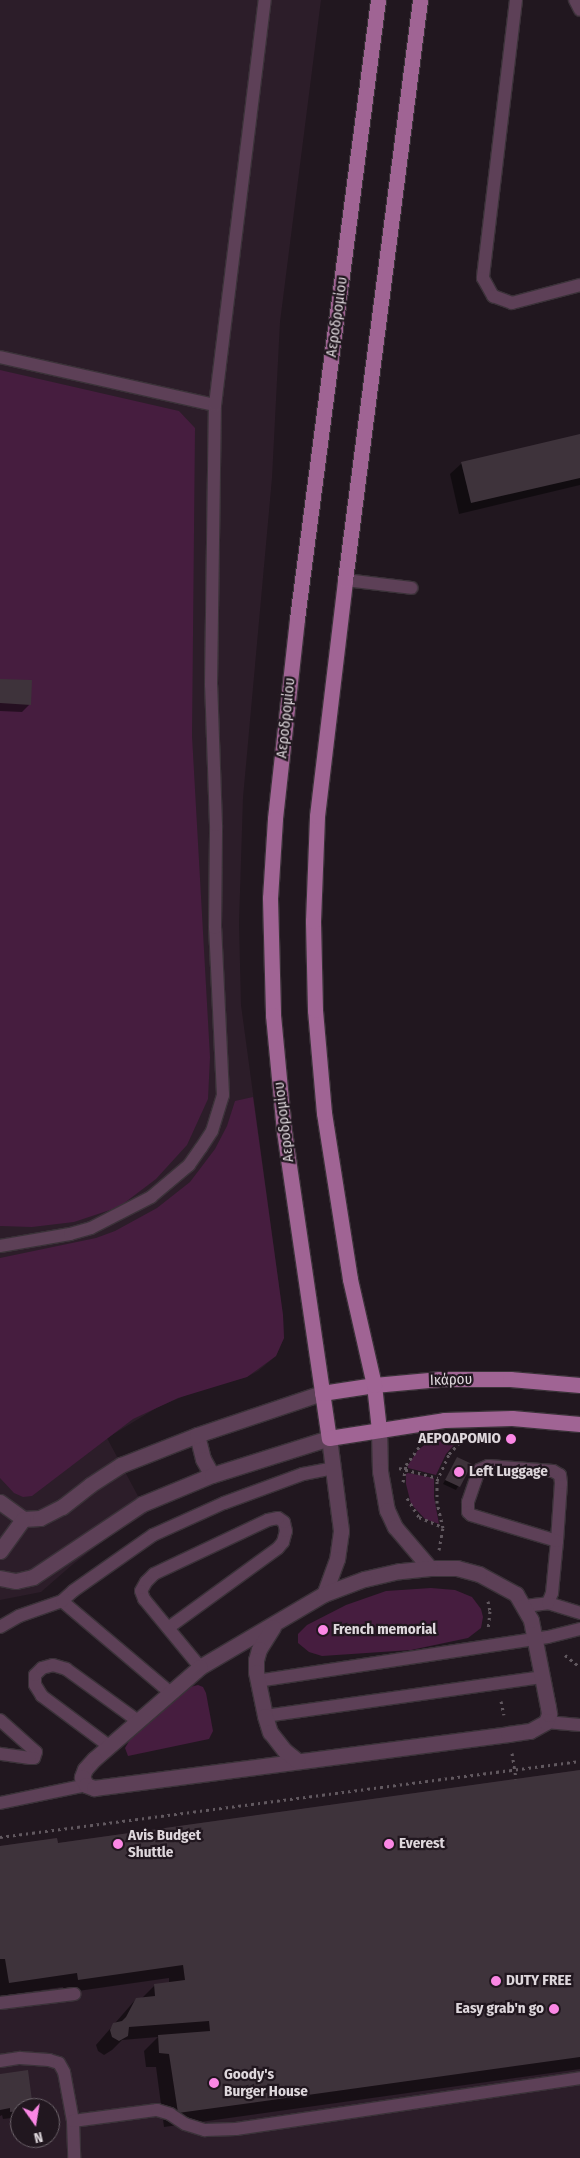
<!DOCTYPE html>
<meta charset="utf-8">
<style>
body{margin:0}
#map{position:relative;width:580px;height:2158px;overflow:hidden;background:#21171f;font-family:"Fira Sans Condensed",sans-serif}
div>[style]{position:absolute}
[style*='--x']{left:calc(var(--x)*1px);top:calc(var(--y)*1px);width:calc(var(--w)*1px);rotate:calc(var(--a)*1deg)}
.built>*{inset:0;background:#2c1d29}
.green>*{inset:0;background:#461d3f}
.shadow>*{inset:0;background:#0007}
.building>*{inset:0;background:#3e333b}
.path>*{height:3px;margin-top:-1.5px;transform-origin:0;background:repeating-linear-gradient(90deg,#61585f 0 2.5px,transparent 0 6.5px)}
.roads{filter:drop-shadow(1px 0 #3b3239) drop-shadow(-1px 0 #3b3239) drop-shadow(0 1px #3b3239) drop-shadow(0 -1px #3b3239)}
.service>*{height:12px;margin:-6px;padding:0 6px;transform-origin:6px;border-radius:6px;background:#5d4057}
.minor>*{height:15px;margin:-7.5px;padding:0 7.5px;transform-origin:7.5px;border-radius:7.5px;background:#5d4057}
.primary>*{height:15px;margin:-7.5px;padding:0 7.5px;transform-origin:7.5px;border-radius:7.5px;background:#a06494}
.dots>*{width:14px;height:14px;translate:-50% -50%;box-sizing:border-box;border:2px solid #21171f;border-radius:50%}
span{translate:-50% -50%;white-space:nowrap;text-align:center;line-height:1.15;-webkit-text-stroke:4.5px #21171f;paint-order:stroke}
.street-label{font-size:15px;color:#ded7dc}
.poi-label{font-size:15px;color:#ded7dc;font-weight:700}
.right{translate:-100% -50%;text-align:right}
.left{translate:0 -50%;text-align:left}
.north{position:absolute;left:10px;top:2098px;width:50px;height:50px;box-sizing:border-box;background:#21171f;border:1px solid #6d646b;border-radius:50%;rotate:167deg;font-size:14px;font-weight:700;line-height:20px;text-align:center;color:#ded7dc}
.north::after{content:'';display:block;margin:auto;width:18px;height:22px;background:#fb87e5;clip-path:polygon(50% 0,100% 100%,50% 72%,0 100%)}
</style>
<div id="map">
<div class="built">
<div style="clip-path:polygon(0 0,321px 0,280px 322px,272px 478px,243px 798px,239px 923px,241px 1005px,283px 1315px,284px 1338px,276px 1356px,258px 1371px,247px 1377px,196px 1391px,158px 1407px,107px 1438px,147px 1513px,106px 1539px,72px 1565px,41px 1592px,0 1600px)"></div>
<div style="clip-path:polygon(evenodd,580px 1770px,580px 2158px,0 2158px,0 1846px,57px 1838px,58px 1843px,580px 1770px,20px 2108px,50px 2108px,50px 2138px,20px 2138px,20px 2108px)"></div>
</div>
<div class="green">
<div style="clip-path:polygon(0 370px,179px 411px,195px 428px,192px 736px,210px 1057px,208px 1099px,187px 1145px,156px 1179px,119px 1207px,74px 1222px,32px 1227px,0 1226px)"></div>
<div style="clip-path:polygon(253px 1097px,283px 1315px,284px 1338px,276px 1356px,247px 1377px,178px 1398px,133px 1419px,32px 1496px,23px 1497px,14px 1493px,0 1478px,0 1258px,96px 1238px,115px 1231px,157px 1208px,190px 1182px,215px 1149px,227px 1126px,235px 1101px)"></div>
<div style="clip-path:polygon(456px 1433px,461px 1433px,462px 1436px,446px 1454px,436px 1475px,408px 1468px,408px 1465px,418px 1450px,427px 1443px)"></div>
<div style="clip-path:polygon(408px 1473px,434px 1478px,434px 1497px,439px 1524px,425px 1519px,411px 1504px,406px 1484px,406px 1474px)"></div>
<div style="clip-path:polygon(431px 1588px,455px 1590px,472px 1597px,481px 1609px,483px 1617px,481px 1628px,468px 1638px,411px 1650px,322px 1656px,309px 1652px,298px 1643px,298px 1634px,307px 1625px,346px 1605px,386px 1591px)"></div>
<div style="clip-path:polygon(198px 1685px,203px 1687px,206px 1693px,213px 1731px,209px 1739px,128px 1756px,125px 1748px,129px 1741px,182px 1689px)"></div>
</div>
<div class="shadow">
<div style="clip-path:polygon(580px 435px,580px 485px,459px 514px,450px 474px,462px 463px)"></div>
<div style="clip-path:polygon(0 680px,30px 704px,22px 712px,0 711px)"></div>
<div style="clip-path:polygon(457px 1459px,470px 1465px,456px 1490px,443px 1484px)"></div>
<div style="clip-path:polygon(580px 1772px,580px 2069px,164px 2127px,156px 2067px,146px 2067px,144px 2051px,158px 2037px,122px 2040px,112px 2050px,104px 2055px,98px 2051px,96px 2045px,136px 1999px,141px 1999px,155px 1985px,169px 1983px,169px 1978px,64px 1993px,63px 1987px,0 1996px,0 1847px,57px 1845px)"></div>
<div style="clip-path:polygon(0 2075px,32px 2108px,20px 2108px,20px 2117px,3px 2119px,2px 2115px,0 2116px)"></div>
</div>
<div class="building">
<div style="clip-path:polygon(580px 434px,580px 478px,471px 503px,461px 462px)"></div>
<div style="clip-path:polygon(0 679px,32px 680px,31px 705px,0 703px)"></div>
<div style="clip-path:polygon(457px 1457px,472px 1464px,460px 1487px,445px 1480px)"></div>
<div style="clip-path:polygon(580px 1770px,580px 2057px,178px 2113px,169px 2054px,159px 2053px,158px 2035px,210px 2031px,209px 2021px,129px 2027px,128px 2036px,119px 2041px,112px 2037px,110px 2030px,113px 2023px,122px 2021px,126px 2017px,136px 1998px,155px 1996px,154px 1984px,185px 1980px,183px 1965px,78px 1980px,77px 1973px,9px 1983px,5px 1959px,0 1959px,0 1846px,57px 1838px,58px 1843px)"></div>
<div style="clip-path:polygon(28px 2070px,33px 2108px,20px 2108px,20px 2111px,10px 2112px,10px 2108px,0 2110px,0 2074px)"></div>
</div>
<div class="path">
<div style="--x:399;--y:1468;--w:40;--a:14.4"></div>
<div style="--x:403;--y:1482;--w:17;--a:-80"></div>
<div style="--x:406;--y:1465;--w:26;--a:-54"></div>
<div style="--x:407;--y:1498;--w:22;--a:58"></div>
<div style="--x:419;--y:1517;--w:26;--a:23"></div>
<div style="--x:439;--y:1550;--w:22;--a:-80"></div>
<div style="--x:443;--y:1528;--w:26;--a:-103"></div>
<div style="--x:437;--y:1503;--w:22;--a:-90"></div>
<div style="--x:437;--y:1481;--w:30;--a:-66"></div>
<div style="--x:449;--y:1454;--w:21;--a:-47"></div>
<div style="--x:488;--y:1601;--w:10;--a:79"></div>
<div style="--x:490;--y:1611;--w:18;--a:96"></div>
<div style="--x:565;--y:1655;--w:19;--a:39"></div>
<div style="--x:501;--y:1701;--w:14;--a:78"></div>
<div style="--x:512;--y:1753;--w:26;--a:81"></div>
<div style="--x:0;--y:1837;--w:585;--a:-7.47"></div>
</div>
<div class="roads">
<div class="service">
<div style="--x:516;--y:0;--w:280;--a:96.8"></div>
<div style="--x:483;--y:278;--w:21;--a:61"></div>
<div style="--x:493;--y:296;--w:20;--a:20"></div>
<div style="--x:512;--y:303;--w:70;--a:-14.8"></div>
<div style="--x:575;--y:0;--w:11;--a:63"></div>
<div style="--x:0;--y:357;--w:220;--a:12.6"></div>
<div style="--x:345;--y:580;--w:67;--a:6.8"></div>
<div style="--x:0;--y:1246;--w:71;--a:-9.7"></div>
<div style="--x:70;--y:1234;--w:22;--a:-16"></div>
<div style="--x:91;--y:1228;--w:68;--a:-27.3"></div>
<div style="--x:151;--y:1197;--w:50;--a:-40.1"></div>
<div style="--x:189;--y:1165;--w:21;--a:-55"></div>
<div style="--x:201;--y:1148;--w:20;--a:-57"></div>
<div style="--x:212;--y:1131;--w:38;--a:-73"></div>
<div style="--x:223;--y:1095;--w:167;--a:-92.7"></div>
<div style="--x:215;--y:928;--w:103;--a:-89.4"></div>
<div style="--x:216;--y:825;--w:140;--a:-92"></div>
<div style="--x:211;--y:685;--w:280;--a:-89.2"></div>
<div style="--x:215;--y:405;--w:408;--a:-83"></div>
<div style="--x:62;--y:1601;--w:143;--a:40.2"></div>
<div style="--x:548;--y:1603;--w:34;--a:17"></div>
<div style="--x:525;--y:1606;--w:23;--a:-7"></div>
<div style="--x:548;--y:1603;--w:11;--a:-68"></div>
<div style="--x:552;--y:1593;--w:52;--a:-84.5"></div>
<div style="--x:557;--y:1541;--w:58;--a:-86.1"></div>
<div style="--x:561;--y:1483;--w:8;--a:-97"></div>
<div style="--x:560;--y:1475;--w:8;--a:-150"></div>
<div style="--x:553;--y:1471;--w:65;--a:-175.6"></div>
<div style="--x:488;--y:1466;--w:10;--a:156"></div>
<div style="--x:479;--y:1470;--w:34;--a:109"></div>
<div style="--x:468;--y:1502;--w:10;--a:90"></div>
<div style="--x:468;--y:1512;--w:4;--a:45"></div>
<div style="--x:471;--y:1515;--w:90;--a:16.8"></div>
<div style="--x:0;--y:1627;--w:22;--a:-30"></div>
<div style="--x:19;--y:1616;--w:46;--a:-19.2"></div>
<div style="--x:62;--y:1601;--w:15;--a:-42"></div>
<div style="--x:73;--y:1591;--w:98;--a:-35"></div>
<div style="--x:153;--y:1535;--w:78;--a:-24.3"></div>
<div style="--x:224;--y:1503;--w:84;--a:-20.2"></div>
<div style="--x:303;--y:1474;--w:31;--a:-11"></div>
<div style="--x:168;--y:1628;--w:136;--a:-36"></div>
<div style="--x:278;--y:1548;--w:8;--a:-50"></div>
<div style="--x:283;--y:1542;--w:11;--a:-75"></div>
<div style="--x:286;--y:1531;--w:9;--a:-103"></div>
<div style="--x:284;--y:1522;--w:7;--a:-146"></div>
<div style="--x:278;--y:1518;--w:10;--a:169"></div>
<div style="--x:268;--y:1520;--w:126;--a:154.7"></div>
<div style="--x:154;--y:1574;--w:11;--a:135"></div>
<div style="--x:146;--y:1582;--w:10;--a:119"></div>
<div style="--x:141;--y:1591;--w:9;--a:69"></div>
<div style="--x:144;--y:1599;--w:88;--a:50.5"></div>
<div style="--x:257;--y:1681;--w:294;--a:-8.6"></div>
<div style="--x:548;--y:1637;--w:33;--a:-14"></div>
<div style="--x:265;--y:1716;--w:281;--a:-8"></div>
<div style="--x:0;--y:1720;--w:48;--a:41.6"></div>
<div style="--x:36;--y:1752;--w:6;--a:108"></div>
<div style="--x:34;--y:1758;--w:4;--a:180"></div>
<div style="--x:30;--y:1758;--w:30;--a:-172"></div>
<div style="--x:546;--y:1722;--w:34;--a:5"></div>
<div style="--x:109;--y:1746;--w:84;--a:-143.3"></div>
<div style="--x:42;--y:1696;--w:13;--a:-122"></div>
<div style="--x:35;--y:1685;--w:10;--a:-90"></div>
<div style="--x:35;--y:1675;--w:10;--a:-45"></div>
<div style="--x:42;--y:1668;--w:11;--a:-15"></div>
<div style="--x:53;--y:1665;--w:14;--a:17"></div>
<div style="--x:66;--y:1669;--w:89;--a:35.8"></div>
<div style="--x:0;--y:1803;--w:88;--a:-11.8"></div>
<div style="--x:0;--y:2003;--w:75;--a:-6.9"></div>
<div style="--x:0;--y:2061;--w:20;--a:-9"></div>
<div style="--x:20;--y:2058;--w:29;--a:4"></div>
<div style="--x:49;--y:2060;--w:10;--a:17"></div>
<div style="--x:59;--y:2063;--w:10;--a:61"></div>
<div style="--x:64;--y:2072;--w:50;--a:79.6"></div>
<div style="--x:73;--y:2121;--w:37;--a:88"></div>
<div style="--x:73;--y:2121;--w:85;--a:-7.5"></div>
<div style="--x:157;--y:2110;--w:14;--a:17"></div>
<div style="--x:170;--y:2114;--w:18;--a:34"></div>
<div style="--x:185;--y:2124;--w:21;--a:17"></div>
<div style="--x:205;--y:2130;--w:31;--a:-2"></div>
<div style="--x:236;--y:2129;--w:348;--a:-8.4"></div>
</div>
<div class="minor">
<div style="--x:379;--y:1430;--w:41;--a:88.6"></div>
<div style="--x:380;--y:1471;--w:40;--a:80"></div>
<div style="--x:387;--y:1510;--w:19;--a:65"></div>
<div style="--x:395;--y:1527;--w:54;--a:49.5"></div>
<div style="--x:197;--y:1435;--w:25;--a:76"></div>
<div style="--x:203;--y:1459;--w:18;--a:61"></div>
<div style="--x:0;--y:1502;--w:29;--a:36"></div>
<div style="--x:23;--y:1519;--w:17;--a:-3"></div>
<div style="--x:40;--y:1518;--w:25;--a:-27"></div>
<div style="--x:62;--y:1507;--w:36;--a:-38"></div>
<div style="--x:90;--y:1485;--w:37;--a:-33"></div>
<div style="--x:121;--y:1465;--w:82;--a:-21.5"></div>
<div style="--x:197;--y:1435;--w:132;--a:-18.6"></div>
<div style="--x:0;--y:1551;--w:39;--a:-54"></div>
<div style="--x:0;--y:1578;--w:16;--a:11"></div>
<div style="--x:16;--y:1581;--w:17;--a:-13"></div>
<div style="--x:33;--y:1577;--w:131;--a:-33.8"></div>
<div style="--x:142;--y:1504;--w:76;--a:-22.5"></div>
<div style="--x:212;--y:1475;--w:123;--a:-17.5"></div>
<div style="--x:329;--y:1438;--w:94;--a:82.6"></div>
<div style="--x:341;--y:1531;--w:28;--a:98"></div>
<div style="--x:337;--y:1559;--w:37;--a:110"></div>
<div style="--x:324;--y:1594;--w:144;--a:149.5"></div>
<div style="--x:200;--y:1667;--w:140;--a:139"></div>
<div style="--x:94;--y:1759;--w:13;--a:132"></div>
<div style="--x:85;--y:1769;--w:9;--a:111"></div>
<div style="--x:82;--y:1777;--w:9;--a:63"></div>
<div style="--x:86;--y:1785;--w:9;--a:21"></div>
<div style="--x:94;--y:1788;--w:418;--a:-7.4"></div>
<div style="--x:508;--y:1734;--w:22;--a:-8"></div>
<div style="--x:530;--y:1731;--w:18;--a:-29"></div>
<div style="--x:546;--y:1722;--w:9;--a:-69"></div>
<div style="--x:549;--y:1714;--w:7;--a:-98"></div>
<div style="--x:548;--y:1707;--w:89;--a:-101.1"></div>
<div style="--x:531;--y:1620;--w:30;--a:-120"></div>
<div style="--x:516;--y:1594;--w:42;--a:-151.6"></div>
<div style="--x:479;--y:1574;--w:23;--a:-165"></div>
<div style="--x:457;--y:1568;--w:27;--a:180"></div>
<div style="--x:430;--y:1568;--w:31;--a:174"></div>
<div style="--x:399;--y:1571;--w:36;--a:167"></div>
<div style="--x:364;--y:1579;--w:43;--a:159.4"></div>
<div style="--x:273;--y:1627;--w:26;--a:122"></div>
<div style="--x:259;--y:1649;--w:11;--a:105"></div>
<div style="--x:256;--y:1660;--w:12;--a:90"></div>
<div style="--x:256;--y:1672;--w:45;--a:78.4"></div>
<div style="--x:265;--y:1716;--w:17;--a:73"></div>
<div style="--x:270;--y:1732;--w:24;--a:52"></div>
<div style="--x:285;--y:1751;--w:16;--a:38"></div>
</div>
<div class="primary">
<div style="--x:378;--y:0;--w:624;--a:97.46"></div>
<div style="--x:297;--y:619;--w:201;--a:96.3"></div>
<div style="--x:275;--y:819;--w:79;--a:93.6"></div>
<div style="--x:270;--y:898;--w:117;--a:88.5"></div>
<div style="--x:273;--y:1015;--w:117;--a:84.6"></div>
<div style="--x:284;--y:1131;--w:310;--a:81.7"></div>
<div style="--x:329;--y:1438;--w:116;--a:-8.9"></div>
<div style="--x:444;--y:1420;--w:68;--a:-1.7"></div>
<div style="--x:512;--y:1418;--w:68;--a:5"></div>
<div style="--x:322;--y:1393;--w:53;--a:-8.7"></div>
<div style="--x:374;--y:1385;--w:66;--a:-5.2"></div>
<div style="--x:440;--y:1379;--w:70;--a:0"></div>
<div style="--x:510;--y:1379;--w:70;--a:4.9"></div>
<div style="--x:379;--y:1430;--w:45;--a:-96.3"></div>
<div style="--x:374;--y:1385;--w:109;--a:-102.8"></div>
<div style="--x:350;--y:1279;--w:168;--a:-98.9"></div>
<div style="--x:324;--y:1113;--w:103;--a:-95"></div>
<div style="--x:315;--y:1010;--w:89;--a:-91.3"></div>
<div style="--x:313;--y:921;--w:105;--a:-87.8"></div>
<div style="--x:317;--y:816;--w:238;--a:-83.2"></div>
<div style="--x:345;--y:580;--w:585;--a:-82.63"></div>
</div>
</div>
<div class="dots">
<div style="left:511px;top:1439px;background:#fb87e5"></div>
<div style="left:459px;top:1472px;background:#fb87e5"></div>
<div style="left:323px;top:1630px;background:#fb87e5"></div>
<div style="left:118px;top:1844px;background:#fb87e5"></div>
<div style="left:389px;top:1844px;background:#fb87e5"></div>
<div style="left:496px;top:1981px;background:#fb87e5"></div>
<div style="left:554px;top:2009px;background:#fb87e5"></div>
<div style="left:214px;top:2083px;background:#fb87e5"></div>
</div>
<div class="street-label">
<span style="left:337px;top:317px;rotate:-82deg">Αεροδρομίου</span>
<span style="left:286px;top:718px;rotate:-84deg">Αεροδρομίου</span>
<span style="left:284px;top:1122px;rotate:-97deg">Αεροδρομίου</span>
<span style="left:451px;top:1380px;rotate:-2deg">Ικάρου</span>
</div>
<div class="poi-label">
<span class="right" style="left:501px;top:1439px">ΑΕΡΟΔΡΟΜΙΟ</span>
<span class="left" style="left:469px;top:1472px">Left Luggage</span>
<span class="left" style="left:333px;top:1630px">French memorial</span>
<span class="left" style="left:128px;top:1844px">Avis Budget<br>Shuttle</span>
<span class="left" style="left:399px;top:1844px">Everest</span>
<span class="left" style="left:506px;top:1981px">DUTY FREE</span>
<span class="right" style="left:544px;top:2009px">Easy grab'n go</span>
<span class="left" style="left:224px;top:2083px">Goody's<br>Burger House</span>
</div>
<div class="north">N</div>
</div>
